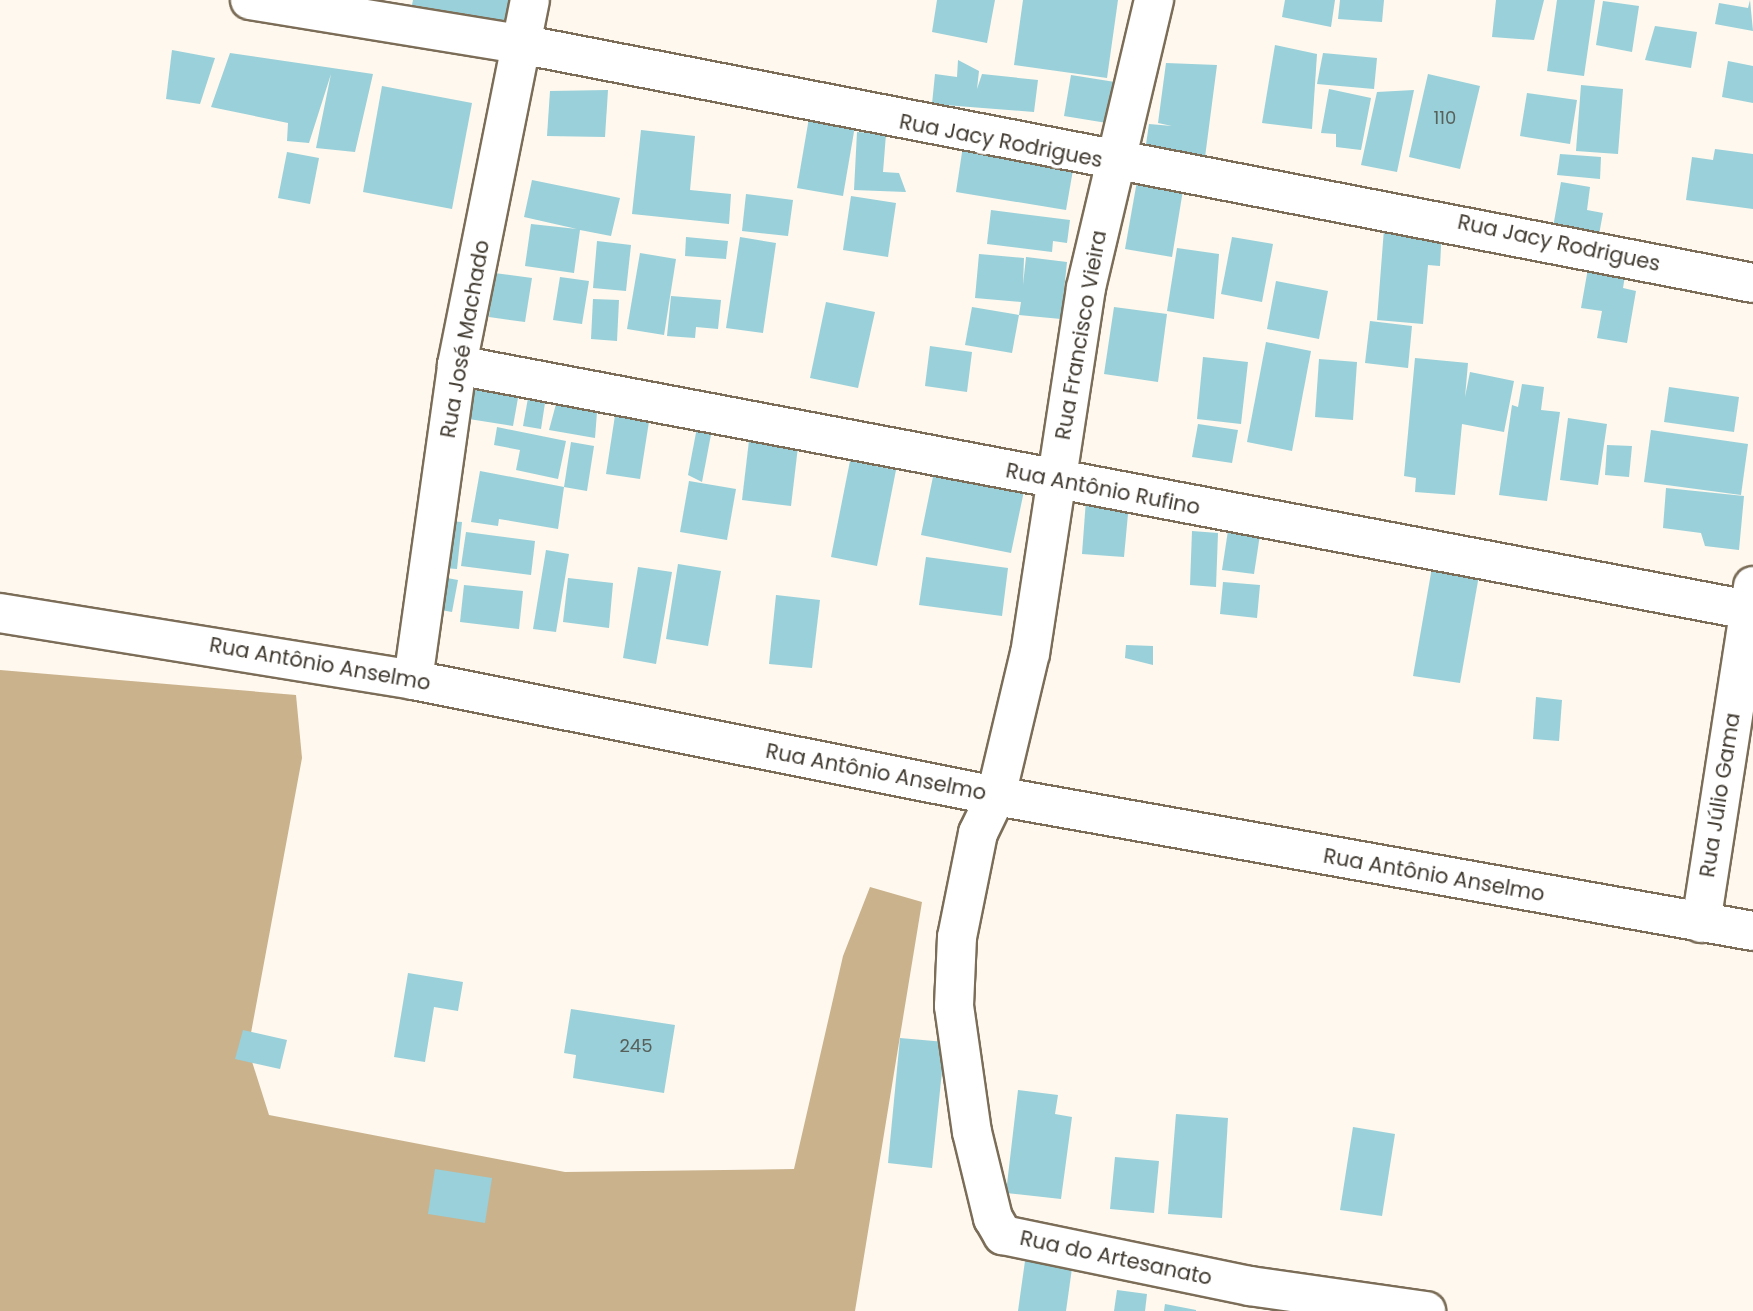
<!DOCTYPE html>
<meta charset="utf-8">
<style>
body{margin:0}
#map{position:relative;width:1753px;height:1311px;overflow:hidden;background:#fef8ee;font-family:Poppins,sans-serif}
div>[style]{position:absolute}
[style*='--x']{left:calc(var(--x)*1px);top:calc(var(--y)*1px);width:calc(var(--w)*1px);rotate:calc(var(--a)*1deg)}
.forest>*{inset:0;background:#cab28c}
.building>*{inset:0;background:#99d0d9}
.roads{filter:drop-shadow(2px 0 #7b6d57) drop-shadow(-2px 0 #7b6d57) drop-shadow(0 2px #7b6d57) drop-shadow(0 -2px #7b6d57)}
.minor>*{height:38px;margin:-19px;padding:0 19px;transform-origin:19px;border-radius:19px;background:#fff}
span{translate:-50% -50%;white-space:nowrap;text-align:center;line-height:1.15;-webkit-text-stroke:7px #fff;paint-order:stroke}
.number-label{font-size:18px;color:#57605b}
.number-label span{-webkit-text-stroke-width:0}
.street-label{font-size:21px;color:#413b31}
</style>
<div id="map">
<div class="forest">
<div style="clip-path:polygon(0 670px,296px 695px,302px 758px,248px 1049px,269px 1115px,565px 1172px,794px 1169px,843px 956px,870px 887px,922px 902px,855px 1311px,0 1311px)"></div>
</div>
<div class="building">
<div style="clip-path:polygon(413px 0,510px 0,508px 21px,412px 5px)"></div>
<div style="clip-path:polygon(937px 0,995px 0,987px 43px,932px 32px)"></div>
<div style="clip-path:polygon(1023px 0,1118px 0,1107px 78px,1014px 65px)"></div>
<div style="clip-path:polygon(1285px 0,1335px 0,1331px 27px,1282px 17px)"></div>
<div style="clip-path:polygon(1340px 0,1384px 0,1382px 22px,1338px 19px)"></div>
<div style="clip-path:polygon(1496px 0,1544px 0,1534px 40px,1492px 37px)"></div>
<div style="clip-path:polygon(1557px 0,1595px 0,1584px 76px,1547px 71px)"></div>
<div style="clip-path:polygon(1750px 0,1753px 31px,1715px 24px,1719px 3px,1748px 8px)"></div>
<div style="clip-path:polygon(1603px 1px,1639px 6px,1632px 52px,1596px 45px)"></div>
<div style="clip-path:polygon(1655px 26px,1697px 32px,1691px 68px,1645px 60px)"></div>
<div style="clip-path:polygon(1275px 45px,1317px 54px,1312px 129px,1262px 123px)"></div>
<div style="clip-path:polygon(172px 50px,215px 58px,200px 104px,166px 99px)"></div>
<div style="clip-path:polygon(230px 53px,373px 74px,355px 152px,316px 148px,331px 74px,309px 143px,287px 141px,288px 123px,211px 107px)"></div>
<div style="clip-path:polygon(1323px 53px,1377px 58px,1374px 89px,1317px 84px)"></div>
<div style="clip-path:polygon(958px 60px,979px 71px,977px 89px,982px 74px,1038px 80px,1034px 112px,932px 104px,935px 74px,957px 77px)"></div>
<div style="clip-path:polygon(1728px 61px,1753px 66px,1753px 103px,1722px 97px)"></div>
<div style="clip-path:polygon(1166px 63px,1217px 65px,1204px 165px,1144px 158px,1149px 124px,1172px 126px,1158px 123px)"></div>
<div style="clip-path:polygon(1428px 74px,1480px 86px,1460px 169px,1409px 157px)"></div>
<div style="clip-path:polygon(1071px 75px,1115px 82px,1107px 123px,1064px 116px)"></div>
<div style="clip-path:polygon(1581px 85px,1623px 89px,1618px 154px,1576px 151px)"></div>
<div style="clip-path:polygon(382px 86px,472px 103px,452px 209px,363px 192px)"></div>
<div style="clip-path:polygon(1329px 89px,1371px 98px,1361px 150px,1336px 147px,1336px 134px,1321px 133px)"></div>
<div style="clip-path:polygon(608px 90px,605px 137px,547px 136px,550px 91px)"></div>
<div style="clip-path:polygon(1414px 90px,1397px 172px,1361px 165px,1377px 92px)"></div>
<div style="clip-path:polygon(1527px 93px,1577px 100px,1570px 144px,1520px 136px)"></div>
<div style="clip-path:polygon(810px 112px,856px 120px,843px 196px,797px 188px)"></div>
<div style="clip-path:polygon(641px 130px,695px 136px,690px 190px,731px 194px,729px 224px,632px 214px)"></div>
<div style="clip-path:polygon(857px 132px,886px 134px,883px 172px,899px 173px,906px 192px,854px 190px)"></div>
<div style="clip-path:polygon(963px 146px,1074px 164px,1066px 210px,956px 192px)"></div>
<div style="clip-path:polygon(1715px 149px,1753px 154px,1753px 209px,1686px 200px,1692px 157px,1713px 160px)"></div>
<div style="clip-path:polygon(287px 152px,319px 158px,310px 204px,278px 198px)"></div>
<div style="clip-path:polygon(1560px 154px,1601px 157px,1600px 179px,1557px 175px)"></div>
<div style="clip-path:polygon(532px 180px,620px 198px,611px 236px,580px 230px,574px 273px,525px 266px,531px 224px,577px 229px,524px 217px)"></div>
<div style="clip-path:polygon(1137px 181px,1183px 190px,1172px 257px,1125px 249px)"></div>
<div style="clip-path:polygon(1561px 182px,1590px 187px,1587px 210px,1603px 213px,1598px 240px,1552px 233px)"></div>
<div style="clip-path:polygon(746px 194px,793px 200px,788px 236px,742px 231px)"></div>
<div style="clip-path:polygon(851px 196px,896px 203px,888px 257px,843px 250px)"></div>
<div style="clip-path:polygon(991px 210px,1070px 220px,1067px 243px,1053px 241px,1052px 252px,987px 244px)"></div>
<div style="clip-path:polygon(1442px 228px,1440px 266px,1428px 265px,1423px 324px,1377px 320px,1384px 229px)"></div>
<div style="clip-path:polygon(686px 237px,728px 241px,726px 259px,685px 256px)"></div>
<div style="clip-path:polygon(740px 237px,776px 243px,763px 333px,726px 328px)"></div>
<div style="clip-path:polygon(1232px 237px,1273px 244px,1262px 302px,1221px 294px)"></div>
<div style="clip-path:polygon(597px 241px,631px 245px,626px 291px,593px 288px)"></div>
<div style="clip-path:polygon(1177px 248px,1219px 254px,1214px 319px,1167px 311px)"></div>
<div style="clip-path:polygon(640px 253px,676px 259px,664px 335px,627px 329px)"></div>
<div style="clip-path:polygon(979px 254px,1024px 258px,1023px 285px,1026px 257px,1067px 262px,1061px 319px,1019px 315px,1021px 302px,975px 298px)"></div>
<div style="clip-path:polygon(1590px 257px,1627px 263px,1623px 288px,1636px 291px,1627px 343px,1597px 338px,1602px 311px,1581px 308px)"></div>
<div style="clip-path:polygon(494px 273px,532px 278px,525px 322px,489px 317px)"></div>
<div style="clip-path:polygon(560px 277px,589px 281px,582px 324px,553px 320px)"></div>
<div style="clip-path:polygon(1276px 281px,1328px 291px,1319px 339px,1267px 329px)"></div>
<div style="clip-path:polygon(671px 296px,721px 300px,718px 329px,696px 327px,695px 338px,667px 336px)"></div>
<div style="clip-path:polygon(593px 299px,619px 300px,617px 341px,591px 339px)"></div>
<div style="clip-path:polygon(826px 302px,875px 312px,858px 388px,810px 378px)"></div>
<div style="clip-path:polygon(972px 307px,1019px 315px,1012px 353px,965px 345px)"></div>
<div style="clip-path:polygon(1114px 307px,1167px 314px,1158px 382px,1104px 374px)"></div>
<div style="clip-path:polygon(1370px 321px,1412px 326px,1408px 368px,1365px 363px)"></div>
<div style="clip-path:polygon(1266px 342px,1311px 351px,1292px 451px,1247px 442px)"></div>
<div style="clip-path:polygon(930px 346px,972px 352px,967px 392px,925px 386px)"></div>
<div style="clip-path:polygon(1203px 357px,1248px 362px,1241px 424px,1197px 419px)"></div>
<div style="clip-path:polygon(1415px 358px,1468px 363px,1465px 397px,1470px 372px,1514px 381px,1504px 432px,1462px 424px,1455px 495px,1415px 492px,1416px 478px,1404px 476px)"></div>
<div style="clip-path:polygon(1319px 359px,1357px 362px,1353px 420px,1315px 417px)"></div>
<div style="clip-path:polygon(477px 373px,521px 381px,513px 426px,469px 419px)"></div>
<div style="clip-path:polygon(1522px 384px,1544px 387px,1541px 410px,1560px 412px,1547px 501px,1499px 495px,1512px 405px,1518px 407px)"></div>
<div style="clip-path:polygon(530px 387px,547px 390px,541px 429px,523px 426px)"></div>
<div style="clip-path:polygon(1669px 387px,1739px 397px,1734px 432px,1664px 422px)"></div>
<div style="clip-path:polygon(559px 393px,598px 399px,595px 438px,549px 430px)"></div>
<div style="clip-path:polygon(616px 409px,650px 415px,640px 479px,606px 474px)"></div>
<div style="clip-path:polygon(1568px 418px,1607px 424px,1598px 485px,1560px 480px)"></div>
<div style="clip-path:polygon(698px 422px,713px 424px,702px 482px,688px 475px)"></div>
<div style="clip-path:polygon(1198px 424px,1238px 430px,1232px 463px,1192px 457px)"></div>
<div style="clip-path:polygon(497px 427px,566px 441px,558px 479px,516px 470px,520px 450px,494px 445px)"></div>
<div style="clip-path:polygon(1651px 430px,1748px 444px,1741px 495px,1644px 482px)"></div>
<div style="clip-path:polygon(750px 432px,799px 438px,791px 506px,742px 500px)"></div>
<div style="clip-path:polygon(571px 442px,594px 446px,587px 491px,564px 487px)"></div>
<div style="clip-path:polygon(1607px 445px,1632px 446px,1629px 477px,1605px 475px)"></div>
<div style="clip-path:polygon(850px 461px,896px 470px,877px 566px,831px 557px)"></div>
<div style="clip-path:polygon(935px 467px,1025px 486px,1011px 553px,921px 535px)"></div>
<div style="clip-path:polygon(480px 471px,564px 487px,558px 529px,499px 519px,498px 526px,471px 522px)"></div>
<div style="clip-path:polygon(689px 481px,736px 489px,727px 540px,680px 532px)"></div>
<div style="clip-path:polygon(1666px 488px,1744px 496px,1739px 550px,1705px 546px,1701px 533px,1663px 528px)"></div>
<div style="clip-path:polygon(1086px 500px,1129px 503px,1124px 557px,1082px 554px)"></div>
<div style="clip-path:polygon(449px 521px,462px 522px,457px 569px,444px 568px)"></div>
<div style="clip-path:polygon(1229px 524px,1261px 528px,1254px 574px,1222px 570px)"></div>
<div style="clip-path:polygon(1192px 531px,1218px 533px,1216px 587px,1190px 585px)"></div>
<div style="clip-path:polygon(466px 532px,535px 541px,531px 575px,461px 566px)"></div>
<div style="clip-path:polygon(546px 550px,569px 554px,556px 632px,533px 629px)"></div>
<div style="clip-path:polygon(1434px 556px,1481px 564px,1460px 683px,1413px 676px)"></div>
<div style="clip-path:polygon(926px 557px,1008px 568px,1002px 616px,919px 605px)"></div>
<div style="clip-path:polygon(678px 564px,721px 571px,708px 646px,666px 639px)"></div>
<div style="clip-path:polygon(638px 567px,672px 572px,656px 664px,623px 658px)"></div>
<div style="clip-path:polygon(436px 576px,458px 580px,452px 612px,430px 608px)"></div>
<div style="clip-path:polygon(568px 578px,613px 583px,609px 628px,563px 622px)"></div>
<div style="clip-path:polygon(1223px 582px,1260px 585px,1257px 618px,1220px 614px)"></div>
<div style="clip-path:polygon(464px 585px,523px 591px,519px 629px,460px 622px)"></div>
<div style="clip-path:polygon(776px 595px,820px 600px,812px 668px,769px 664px)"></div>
<div style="clip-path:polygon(1126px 645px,1153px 646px,1153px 665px,1125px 658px)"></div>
<div style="clip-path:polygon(1536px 697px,1562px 700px,1559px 741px,1533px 739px)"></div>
<div style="clip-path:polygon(408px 973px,463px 982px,458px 1011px,434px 1007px,425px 1062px,394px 1057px)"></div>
<div style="clip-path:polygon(571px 1009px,675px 1025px,664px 1093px,573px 1078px,576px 1055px,564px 1053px)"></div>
<div style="clip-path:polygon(243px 1030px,287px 1040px,280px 1069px,235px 1059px)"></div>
<div style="clip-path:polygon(900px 1038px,945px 1042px,932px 1168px,888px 1163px)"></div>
<div style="clip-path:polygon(1018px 1090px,1058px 1095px,1055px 1114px,1072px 1117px,1061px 1199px,1006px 1193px)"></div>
<div style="clip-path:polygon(1176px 1114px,1228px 1118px,1222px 1218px,1168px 1214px)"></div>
<div style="clip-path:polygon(1353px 1127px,1395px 1134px,1382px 1216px,1340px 1210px)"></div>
<div style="clip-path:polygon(1115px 1157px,1159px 1161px,1154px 1213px,1110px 1209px)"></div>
<div style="clip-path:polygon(435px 1169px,492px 1178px,485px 1223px,428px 1214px)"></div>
<div style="clip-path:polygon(1025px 1261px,1072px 1268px,1066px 1311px,1018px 1311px)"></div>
<div style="clip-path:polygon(1117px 1290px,1147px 1294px,1145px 1311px,1114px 1311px)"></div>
<div style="clip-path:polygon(1165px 1304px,1196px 1310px,1196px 1311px,1164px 1311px)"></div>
</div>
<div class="roads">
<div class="minor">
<div style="--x:250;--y:0;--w:274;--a:9.3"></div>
<div style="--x:520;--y:44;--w:1256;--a:10.97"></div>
<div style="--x:1154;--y:0;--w:296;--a:103.3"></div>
<div style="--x:1086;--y:288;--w:369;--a:98.7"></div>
<div style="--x:1030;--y:653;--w:147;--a:103.4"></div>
<div style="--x:996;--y:796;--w:41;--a:115.9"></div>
<div style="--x:978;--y:833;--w:106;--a:101.4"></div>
<div style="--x:957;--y:937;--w:69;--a:92.5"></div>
<div style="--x:954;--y:1006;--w:127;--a:81.9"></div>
<div style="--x:972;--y:1132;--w:89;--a:76.3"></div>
<div style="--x:993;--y:1218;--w:20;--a:60"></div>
<div style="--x:1003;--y:1235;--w:252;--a:11.7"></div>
<div style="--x:1250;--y:1286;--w:178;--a:8.1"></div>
<div style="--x:457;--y:365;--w:1315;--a:10.74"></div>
<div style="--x:0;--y:613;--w:418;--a:9.2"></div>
<div style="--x:413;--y:680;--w:594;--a:11.25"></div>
<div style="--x:996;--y:796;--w:769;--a:10.11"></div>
<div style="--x:413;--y:680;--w:318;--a:-82"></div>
<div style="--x:457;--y:365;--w:372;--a:-78.7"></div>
<div style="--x:1701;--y:923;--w:341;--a:-81.2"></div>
</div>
</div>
<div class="number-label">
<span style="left:1445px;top:118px">110</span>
<span style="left:636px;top:1046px">245</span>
</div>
<div class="street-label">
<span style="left:1001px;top:141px;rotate:11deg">Rua Jacy Rodrigues</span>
<span style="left:1559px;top:243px;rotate:12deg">Rua Jacy Rodrigues</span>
<span style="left:1081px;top:335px;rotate:-80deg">Rua Francisco Vieira</span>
<span style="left:465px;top:339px;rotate:-80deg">Rua José Machado</span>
<span style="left:1103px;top:489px;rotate:11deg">Rua Antônio Rufino</span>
<span style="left:320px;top:664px;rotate:10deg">Rua Antônio Anselmo</span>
<span style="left:876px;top:772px;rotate:11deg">Rua Antônio Anselmo</span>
<span style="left:1720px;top:795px;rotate:-81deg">Rua Júlio Gama</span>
<span style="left:1434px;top:875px;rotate:10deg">Rua Antônio Anselmo</span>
<span style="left:1116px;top:1258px;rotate:12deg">Rua do Artesanato</span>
</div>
</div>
